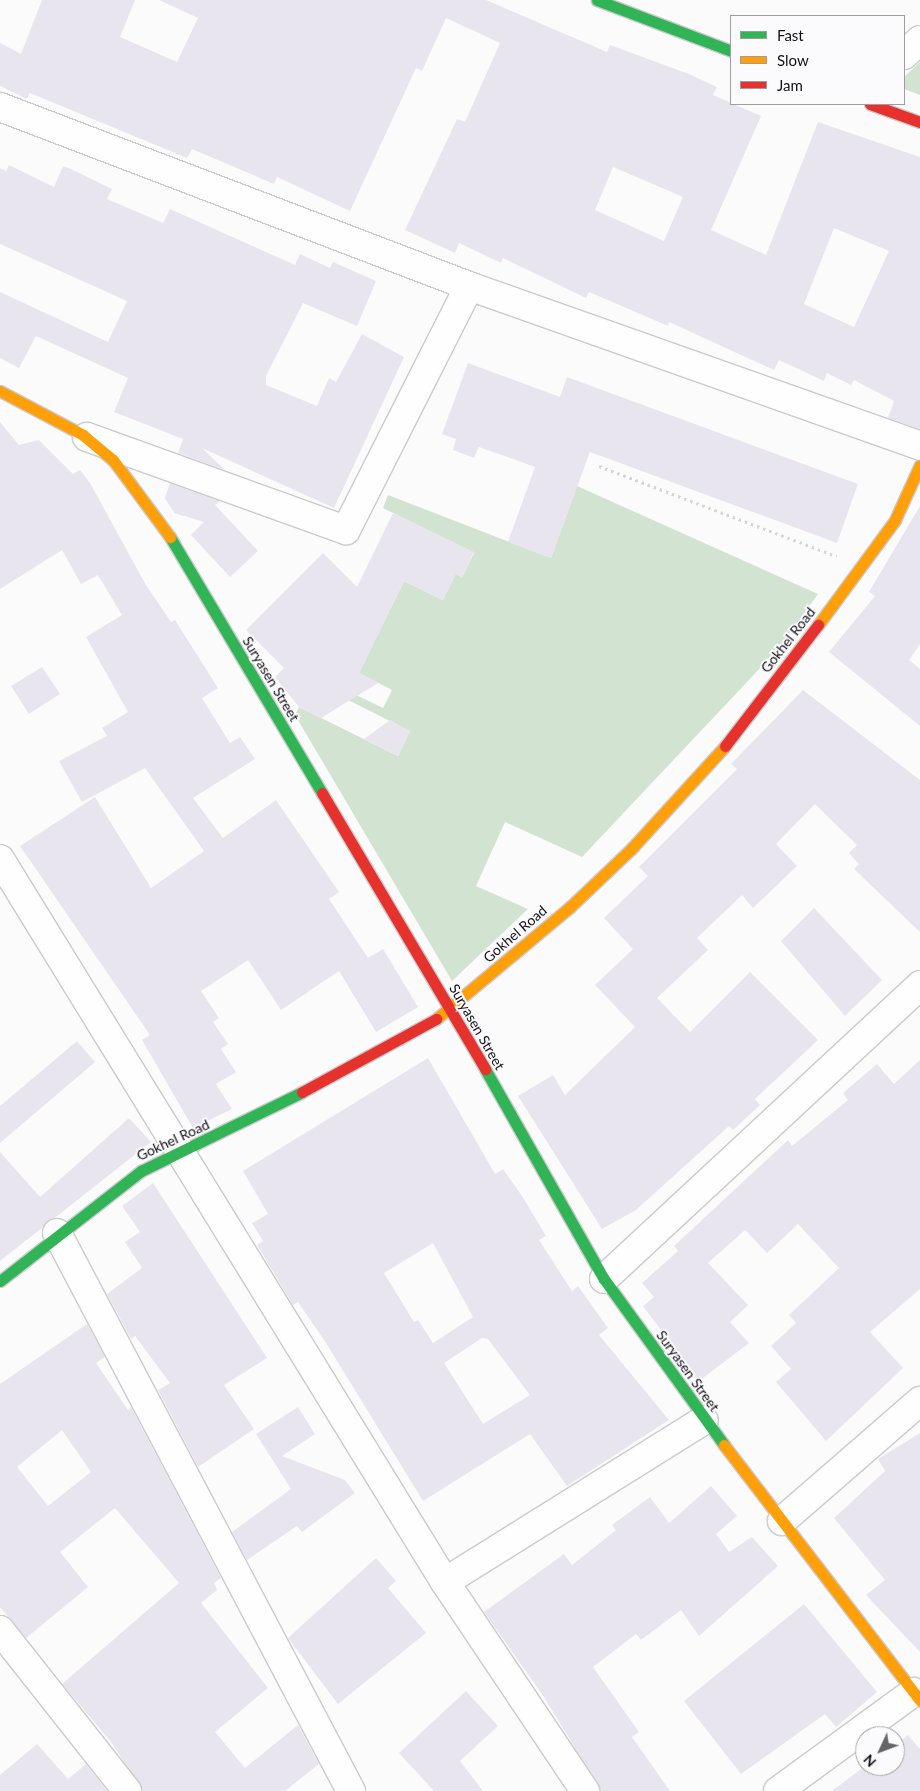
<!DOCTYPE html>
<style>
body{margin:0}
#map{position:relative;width:920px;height:1791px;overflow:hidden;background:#fbfbfc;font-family:Lato,sans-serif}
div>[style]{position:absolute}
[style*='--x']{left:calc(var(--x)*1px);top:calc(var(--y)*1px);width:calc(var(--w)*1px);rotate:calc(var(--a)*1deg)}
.green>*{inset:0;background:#d3e3d1}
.building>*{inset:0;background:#e9e5ef}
.path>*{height:3px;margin-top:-1.5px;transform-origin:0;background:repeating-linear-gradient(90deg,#d5d5d5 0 2.5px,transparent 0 6.5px)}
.roads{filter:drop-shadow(1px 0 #cbcacd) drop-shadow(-1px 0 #cbcacd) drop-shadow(0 1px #cbcacd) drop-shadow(0 -1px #cbcacd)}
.street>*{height:28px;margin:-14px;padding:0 14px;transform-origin:14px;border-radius:14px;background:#fefeff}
.fast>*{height:11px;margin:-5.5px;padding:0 5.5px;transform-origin:5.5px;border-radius:5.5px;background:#30b455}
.slow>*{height:11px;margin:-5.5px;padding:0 5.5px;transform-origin:5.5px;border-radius:5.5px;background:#ff9f0a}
.jam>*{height:11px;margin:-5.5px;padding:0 5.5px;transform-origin:5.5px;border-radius:5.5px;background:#e5322d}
span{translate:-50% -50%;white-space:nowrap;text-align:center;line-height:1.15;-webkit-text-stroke:4px #fbfafd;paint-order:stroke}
.street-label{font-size:14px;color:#141217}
.legend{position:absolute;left:730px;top:15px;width:175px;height:90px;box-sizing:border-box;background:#fbfafd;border:1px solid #9f9da1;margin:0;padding:6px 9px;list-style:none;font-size:15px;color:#141217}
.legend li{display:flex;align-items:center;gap:10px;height:25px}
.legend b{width:25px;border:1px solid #9f9da1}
.north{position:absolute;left:855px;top:1726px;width:50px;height:50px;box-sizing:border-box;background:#fbfafd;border:1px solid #9f9da1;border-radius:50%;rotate:227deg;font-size:14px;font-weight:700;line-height:20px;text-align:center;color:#141217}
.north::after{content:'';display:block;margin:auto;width:18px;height:22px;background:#656467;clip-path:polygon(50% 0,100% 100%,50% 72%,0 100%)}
</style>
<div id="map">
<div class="green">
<div style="clip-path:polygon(920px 62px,920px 95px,904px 89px,904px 77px)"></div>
<div style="clip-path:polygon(577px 486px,818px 594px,780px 647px,582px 857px,505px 822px,476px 886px,528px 909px,452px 981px,295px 715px,299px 707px,398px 756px,410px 731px,346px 699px,350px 692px,383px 708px,392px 690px,359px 673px,404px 581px,443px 600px,451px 583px,416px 555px,462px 577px,474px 553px,383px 508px,388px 495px,551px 558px)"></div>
</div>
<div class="building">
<div style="clip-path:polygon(evenodd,42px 0,135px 0,120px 37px,177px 62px,198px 18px,159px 0,486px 0,607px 52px,610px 45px,689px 74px,717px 87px,713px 95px,761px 116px,711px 230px,766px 255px,818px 122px,920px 157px,920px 429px,888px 418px,894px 401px,854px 380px,851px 385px,827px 373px,824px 381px,779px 360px,774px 370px,669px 322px,668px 326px,589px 292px,586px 298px,503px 258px,501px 263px,459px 243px,455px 253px,405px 230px,457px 119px,465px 122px,500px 43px,446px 18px,422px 71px,416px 68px,350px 211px,277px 177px,274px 184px,192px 149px,187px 158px,30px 93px,27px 99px,0 86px,0 43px,21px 54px,42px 0,613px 167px,683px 197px,664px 241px,595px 210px,613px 167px,42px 0,834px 228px,889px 251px,854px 327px,804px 304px,834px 228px)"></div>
<div style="clip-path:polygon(9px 165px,54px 187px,63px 166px,71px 169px,112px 189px,107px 199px,163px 223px,170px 209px,295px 265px,300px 254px,330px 268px,333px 262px,376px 281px,357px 326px,303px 303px,266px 376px,266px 385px,317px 406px,329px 378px,336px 382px,362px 334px,404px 357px,334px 508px,202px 448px,225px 470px,178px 453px,183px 439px,114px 412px,128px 378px,36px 336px,19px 368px,0 358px,0 292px,108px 342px,127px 301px,0 244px,0 168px,6px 171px)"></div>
<div style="clip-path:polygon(468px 363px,560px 397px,567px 377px,858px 484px,837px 543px,590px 452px,551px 558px,508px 542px,535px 467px,479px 447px,474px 458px,453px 450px,456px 439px,442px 434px)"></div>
<div style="clip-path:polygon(0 422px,19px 445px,39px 440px,73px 474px,80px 470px,90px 483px,146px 585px,171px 622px,175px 620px,218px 688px,202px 698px,230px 743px,240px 737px,255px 759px,193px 798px,223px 838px,276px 800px,339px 892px,329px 899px,368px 958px,383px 949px,418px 1007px,376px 1032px,339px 971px,281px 1010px,248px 960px,201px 991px,219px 1018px,213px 1022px,228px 1044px,221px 1049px,236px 1072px,216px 1084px,232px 1109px,193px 1128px,142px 1040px,150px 1035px,20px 846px,95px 797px,151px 888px,204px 851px,145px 768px,82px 802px,59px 761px,107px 736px,102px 728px,128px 712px,86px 637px,122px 615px,98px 575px,81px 584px,62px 550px,0 589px)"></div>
<div style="clip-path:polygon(170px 483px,220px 501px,215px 505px,258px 551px,230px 577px,191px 535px,204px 522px,174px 513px,165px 498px)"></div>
<div style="clip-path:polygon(920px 506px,920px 644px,909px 660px,920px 669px,920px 726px,829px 652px,875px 596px,869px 592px)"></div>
<div style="clip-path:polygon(393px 513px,474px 552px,462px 577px,456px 574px,443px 600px,404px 581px,359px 673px,378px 683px,321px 718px,299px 707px,275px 677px,284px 668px,246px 630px,323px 553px,357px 587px)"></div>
<div style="clip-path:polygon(42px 667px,60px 694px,29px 714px,11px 686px)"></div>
<div style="clip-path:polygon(803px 690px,920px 780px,920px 932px,854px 869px,859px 864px,849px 853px,857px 845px,815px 804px,776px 844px,797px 866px,753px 908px,742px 895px,697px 938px,708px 950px,657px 998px,690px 1032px,750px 972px,818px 1040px,755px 1099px,760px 1105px,733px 1130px,729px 1126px,636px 1210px,602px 1229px,518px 1096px,553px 1075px,565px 1095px,635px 1027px,595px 985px,633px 949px,604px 918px,648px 876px,639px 867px,737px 769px,731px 764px)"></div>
<div style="clip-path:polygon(390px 720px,410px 731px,398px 756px,364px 739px)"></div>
<div style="clip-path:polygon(814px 908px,882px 980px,845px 1016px,781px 941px)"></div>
<div style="clip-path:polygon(77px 1041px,95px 1062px,0 1143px,0 1106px)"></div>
<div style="clip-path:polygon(evenodd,428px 1058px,495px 1174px,503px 1169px,522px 1196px,546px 1236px,539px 1240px,572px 1291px,578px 1286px,608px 1328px,599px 1335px,669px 1420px,567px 1486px,530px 1434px,423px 1501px,326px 1343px,298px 1302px,293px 1305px,257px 1245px,263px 1241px,252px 1223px,268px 1214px,243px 1171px,428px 1058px,433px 1243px,473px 1317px,433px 1343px,418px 1320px,414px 1322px,384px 1273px,433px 1243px,428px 1058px,482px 1338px,488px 1339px,530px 1395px,483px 1424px,444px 1363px,482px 1338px)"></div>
<div style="clip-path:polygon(920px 1060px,920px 1289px,870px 1332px,903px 1368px,826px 1441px,776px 1382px,791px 1369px,771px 1346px,796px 1323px,789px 1315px,839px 1268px,798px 1224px,767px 1253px,745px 1230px,708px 1263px,748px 1305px,730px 1322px,749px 1343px,699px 1381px,643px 1306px,654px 1297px,642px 1283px,678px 1251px,674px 1246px,788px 1140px,792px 1146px,848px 1100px,843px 1093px,877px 1064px,894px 1084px)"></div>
<div style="clip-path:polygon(129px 1118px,151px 1142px,0 1261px,0 1152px,40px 1197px)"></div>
<div style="clip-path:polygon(153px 1183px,267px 1358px,224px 1385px,254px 1429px,198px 1467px,158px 1390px,170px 1383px,135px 1336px,131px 1339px,107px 1294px,142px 1268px,125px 1242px,140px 1232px,122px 1206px)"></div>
<div style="clip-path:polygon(evenodd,87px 1324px,105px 1357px,96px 1363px,128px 1410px,131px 1407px,221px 1578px,214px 1583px,217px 1590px,201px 1603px,268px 1688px,215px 1732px,245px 1768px,298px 1725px,319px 1764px,285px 1791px,142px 1791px,112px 1743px,62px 1684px,179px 1583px,115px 1508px,60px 1552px,88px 1587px,26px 1638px,0 1607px,0 1384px,87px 1324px,62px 1430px,91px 1472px,48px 1506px,17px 1467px,62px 1430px)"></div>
<div style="clip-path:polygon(298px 1407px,315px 1434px,282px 1456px,345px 1480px,355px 1493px,302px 1532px,297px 1526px,247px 1560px,232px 1532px,291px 1489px,256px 1434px)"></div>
<div style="clip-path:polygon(920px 1433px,920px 1652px,866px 1595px,885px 1580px,834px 1518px,885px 1471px,878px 1459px)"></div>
<div style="clip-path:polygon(711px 1486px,737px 1516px,716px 1534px,729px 1552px,752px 1537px,778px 1566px,699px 1636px,681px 1610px,641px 1640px,636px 1634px,593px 1667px,639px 1732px,632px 1737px,670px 1791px,601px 1791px,544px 1697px,484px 1612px,564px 1554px,572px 1565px,616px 1530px,612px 1525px,650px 1497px,669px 1523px)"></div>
<div style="clip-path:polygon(376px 1558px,396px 1581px,388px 1588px,426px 1633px,338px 1704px,288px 1638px)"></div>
<div style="clip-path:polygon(804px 1604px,877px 1692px,836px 1727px,825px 1714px,741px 1774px,684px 1701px)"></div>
<div style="clip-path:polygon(466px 1691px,498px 1726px,460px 1761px,483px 1791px,434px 1791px,399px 1753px)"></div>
<div style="clip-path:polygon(908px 1735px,920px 1749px,920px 1791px,832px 1791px,865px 1766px,895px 1766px,895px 1746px)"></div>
<div style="clip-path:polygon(37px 1744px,68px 1779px,86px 1764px,107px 1791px,0 1791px,0 1775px)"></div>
</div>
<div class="path">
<div style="--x:599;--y:466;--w:254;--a:20.8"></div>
</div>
<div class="roads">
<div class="street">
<div style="--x:904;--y:55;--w:22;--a:-43"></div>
<div style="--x:0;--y:107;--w:502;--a:20.89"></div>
<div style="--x:469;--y:286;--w:479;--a:19.5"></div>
<div style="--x:87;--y:437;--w:275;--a:19.8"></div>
<div style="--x:346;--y:530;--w:273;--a:-63.2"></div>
<div style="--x:0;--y:859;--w:849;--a:58.39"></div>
<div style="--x:445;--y:1582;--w:252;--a:56.2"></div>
<div style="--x:57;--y:1233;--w:631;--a:62.22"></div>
<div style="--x:604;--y:1279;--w:432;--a:-42.9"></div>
<div style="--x:782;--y:1521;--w:183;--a:-41"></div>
<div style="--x:445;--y:1582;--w:305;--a:-32"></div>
<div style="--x:0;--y:1630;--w:205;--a:51.7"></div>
<div style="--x:778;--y:1791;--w:168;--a:-36.1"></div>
</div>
<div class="fast">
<div style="--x:597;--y:0;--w:143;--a:20.8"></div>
<div style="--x:170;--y:537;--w:298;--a:59.3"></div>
<div style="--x:485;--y:1069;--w:241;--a:60.5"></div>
<div style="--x:604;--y:1279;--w:205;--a:54.1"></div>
<div style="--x:0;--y:1281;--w:179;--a:-38"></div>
<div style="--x:141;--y:1171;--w:179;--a:-26.1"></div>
</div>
<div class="slow">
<div style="--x:0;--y:391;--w:94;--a:27.9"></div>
<div style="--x:83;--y:435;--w:39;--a:40"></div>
<div style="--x:113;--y:460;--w:96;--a:53.5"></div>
<div style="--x:818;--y:625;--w:130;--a:-53.7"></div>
<div style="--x:895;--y:520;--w:60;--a:-65.6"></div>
<div style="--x:436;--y:1019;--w:175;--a:-39.9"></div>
<div style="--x:570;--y:907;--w:86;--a:-43.6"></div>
<div style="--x:632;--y:848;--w:138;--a:-47.6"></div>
<div style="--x:724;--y:1445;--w:322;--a:52.5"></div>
</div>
<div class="jam">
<div style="--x:870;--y:104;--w:53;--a:19.8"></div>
<div style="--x:725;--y:746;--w:153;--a:-52.5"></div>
<div style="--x:322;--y:793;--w:321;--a:59.4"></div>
<div style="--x:302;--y:1092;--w:153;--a:-28.6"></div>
</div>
</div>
<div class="street-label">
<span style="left:788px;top:640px;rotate:-52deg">Gokhel Road</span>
<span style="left:271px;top:679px;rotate:59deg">Suryasen Street</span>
<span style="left:515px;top:934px;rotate:-41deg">Gokhel Road</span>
<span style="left:477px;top:1027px;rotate:60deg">Suryasen Street</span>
<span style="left:173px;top:1140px;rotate:-25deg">Gokhel Road</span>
<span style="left:688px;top:1371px;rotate:54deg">Suryasen Street</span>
</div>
<ul class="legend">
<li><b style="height:6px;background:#30b455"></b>Fast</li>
<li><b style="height:6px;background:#ff9f0a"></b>Slow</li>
<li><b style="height:6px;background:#e5322d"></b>Jam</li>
</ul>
<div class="north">N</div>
</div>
